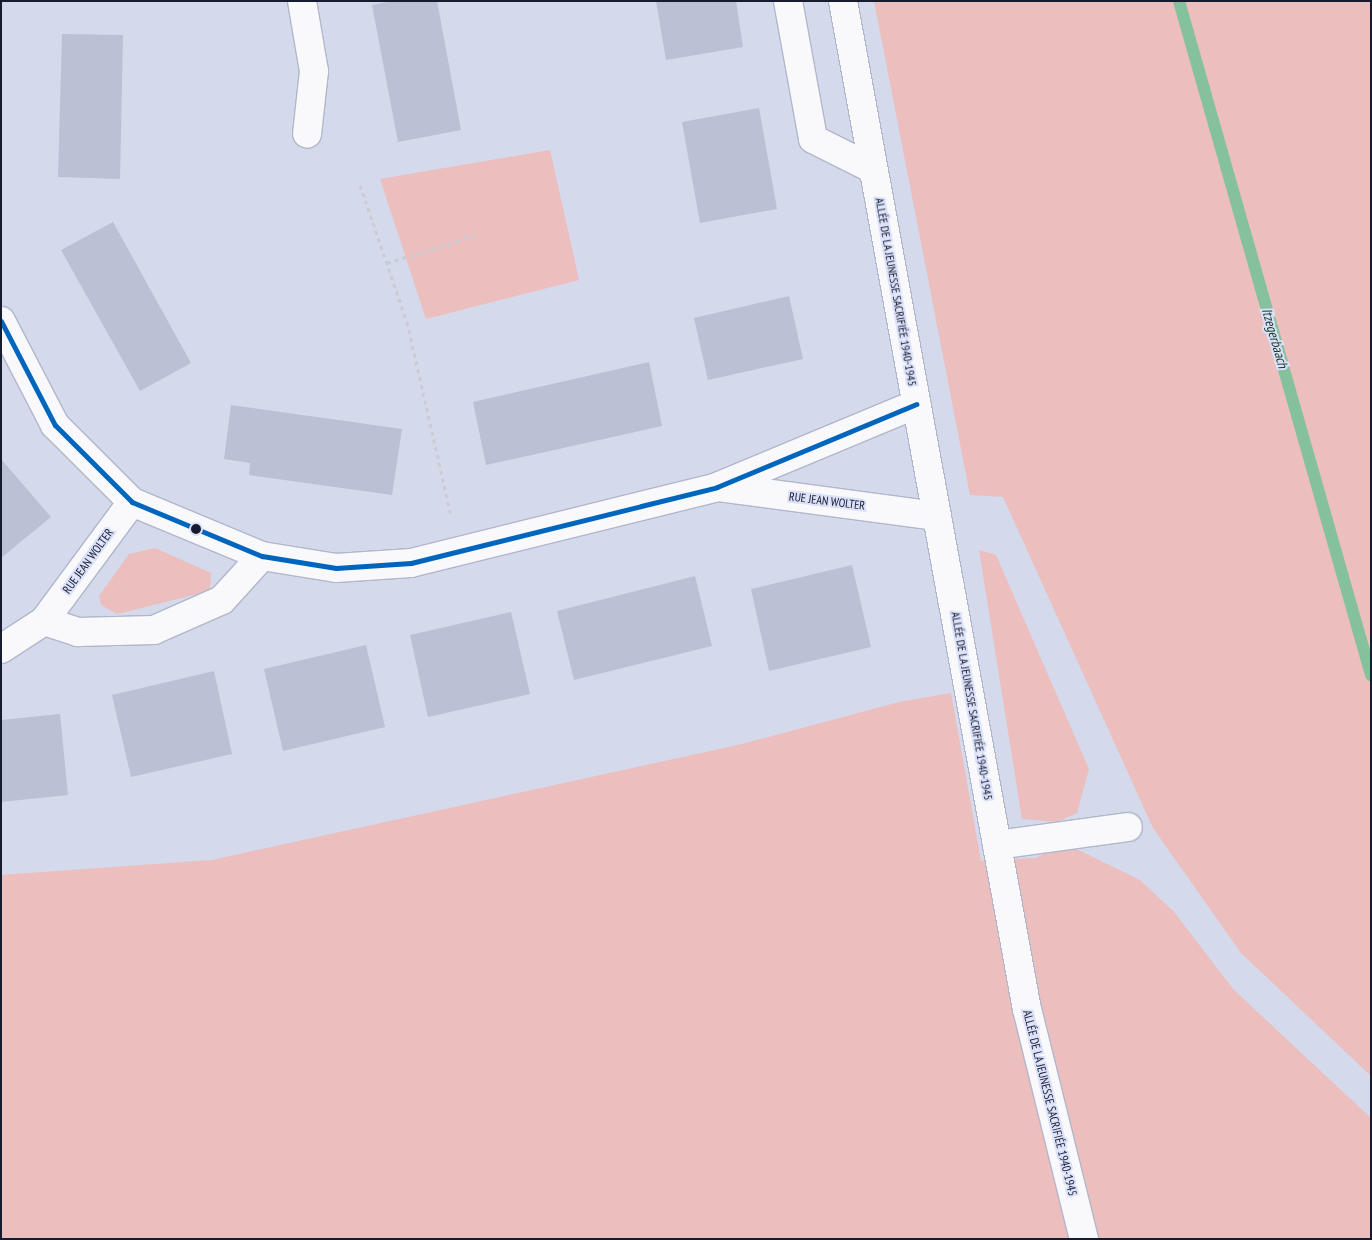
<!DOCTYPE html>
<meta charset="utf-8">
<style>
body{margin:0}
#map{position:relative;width:1372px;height:1240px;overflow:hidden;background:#d4d9ec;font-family:"PT Sans Narrow",sans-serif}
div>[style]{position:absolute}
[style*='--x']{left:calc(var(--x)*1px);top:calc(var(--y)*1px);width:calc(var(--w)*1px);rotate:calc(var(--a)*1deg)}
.green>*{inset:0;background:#ecbebd}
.stream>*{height:12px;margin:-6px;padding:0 6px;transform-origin:6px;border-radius:6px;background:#86c19e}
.building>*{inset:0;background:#bbc0d4}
.path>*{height:3px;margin-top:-1.5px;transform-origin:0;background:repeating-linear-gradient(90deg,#cbccd2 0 4px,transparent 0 8px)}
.roads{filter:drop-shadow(1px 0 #b1b7ca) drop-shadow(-1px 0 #b1b7ca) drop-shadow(0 1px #b1b7ca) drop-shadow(0 -1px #b1b7ca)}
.minor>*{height:28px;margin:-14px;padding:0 14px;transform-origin:14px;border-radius:14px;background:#f9f9fc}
.major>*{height:28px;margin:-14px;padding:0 14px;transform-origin:14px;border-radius:14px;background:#f9f9fc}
.bus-1>*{height:5px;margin:-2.5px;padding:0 2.5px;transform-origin:2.5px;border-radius:2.5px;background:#0065bd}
.dots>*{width:14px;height:14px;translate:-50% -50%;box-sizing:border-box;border:2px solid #dae1f9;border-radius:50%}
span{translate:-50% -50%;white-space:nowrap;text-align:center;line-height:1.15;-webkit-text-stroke:4px #dae1f9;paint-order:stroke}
.street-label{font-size:12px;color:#161b30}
.water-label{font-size:14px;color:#183b24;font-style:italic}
.frame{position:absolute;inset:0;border:2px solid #161b30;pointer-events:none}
</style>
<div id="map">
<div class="green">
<div style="clip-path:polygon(874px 1px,1371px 1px,1371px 1076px,1241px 953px,1153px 828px,1003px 497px,970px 495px)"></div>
<div style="clip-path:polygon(550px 150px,579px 280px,426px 319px,380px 179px)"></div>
<div style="clip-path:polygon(155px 548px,211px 573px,210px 591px,117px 614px,101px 605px,99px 596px,129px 554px)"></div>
<div style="clip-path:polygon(979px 550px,996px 555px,1089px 769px,1077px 813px,1057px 822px,1022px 819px)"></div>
<div style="clip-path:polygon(951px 693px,981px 861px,1036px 858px,1064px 843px,1140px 880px,1174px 912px,1234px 990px,1371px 1118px,1371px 1239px,1px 1239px,1px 875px,212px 860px,742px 744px,899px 702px)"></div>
</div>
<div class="stream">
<div style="--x:1179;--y:1;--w:701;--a:74.1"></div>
</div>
<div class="building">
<div style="clip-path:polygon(392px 1px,437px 1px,461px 130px,398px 142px,372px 5px)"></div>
<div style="clip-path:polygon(656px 1px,736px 1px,743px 47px,666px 60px)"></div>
<div style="clip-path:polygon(62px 34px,123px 35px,120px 179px,58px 177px)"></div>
<div style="clip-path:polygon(759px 108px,777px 209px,700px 223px,682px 122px)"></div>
<div style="clip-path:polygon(113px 222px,191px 363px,140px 391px,61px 250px)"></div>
<div style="clip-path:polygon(789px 296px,803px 359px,708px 380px,694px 318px)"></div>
<div style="clip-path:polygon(649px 362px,662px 426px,486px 465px,473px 402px)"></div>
<div style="clip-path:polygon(231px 405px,402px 429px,392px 495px,249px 475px,250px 463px,224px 459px)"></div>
<div style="clip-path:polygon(1px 459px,51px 517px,1px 558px)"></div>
<div style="clip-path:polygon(852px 565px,871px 647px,769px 671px,751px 589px)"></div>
<div style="clip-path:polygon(695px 576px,712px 646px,574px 680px,557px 611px)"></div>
<div style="clip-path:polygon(511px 612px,530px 694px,428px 717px,410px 635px)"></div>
<div style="clip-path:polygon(366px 645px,385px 727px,283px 751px,264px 669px)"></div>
<div style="clip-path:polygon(214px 671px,232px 754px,131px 777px,112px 695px)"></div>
<div style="clip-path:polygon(60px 714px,68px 795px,1px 802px,1px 720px)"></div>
</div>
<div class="path">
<div style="--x:360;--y:185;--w:145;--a:71.1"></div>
<div style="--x:407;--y:322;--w:199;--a:77.2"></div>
<div style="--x:387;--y:263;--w:96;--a:-17.5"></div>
</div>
<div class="roads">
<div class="minor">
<div style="--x:302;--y:1;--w:71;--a:80.3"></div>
<div style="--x:314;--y:71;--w:63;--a:96.3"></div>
<div style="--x:788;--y:1;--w:140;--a:79.7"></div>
<div style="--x:813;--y:139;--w:67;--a:26.6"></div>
<div style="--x:1;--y:321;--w:117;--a:62.6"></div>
<div style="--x:55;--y:425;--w:109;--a:45"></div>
<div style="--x:132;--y:502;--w:141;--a:22.6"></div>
<div style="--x:262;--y:556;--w:75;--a:9.2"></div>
<div style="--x:336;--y:568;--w:75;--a:-3.8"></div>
<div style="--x:411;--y:563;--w:315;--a:-13.9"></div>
<div style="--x:717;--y:487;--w:216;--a:-22.6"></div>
<div style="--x:719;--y:487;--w:220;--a:7.6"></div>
<div style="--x:44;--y:621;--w:36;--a:18"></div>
<div style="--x:78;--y:632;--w:76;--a:-1.5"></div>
<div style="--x:154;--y:630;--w:74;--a:-23.8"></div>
<div style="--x:222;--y:600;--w:59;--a:-47.7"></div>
<div style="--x:1;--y:649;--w:51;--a:-33.1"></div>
<div style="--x:44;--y:621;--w:148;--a:-53.5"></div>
<div style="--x:997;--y:845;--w:132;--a:-7.8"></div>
</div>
<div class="major">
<div style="--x:843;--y:1;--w:1025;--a:79.66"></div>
<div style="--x:1027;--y:1009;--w:237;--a:76.1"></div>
</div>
</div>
<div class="bus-1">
<div style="--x:1;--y:321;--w:117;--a:62.6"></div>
<div style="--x:55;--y:425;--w:109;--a:45"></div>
<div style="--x:132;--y:502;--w:141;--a:22.6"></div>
<div style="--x:262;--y:556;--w:75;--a:9.2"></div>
<div style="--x:336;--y:568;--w:75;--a:-3.8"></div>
<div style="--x:411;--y:563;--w:315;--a:-13.9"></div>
<div style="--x:717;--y:487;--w:216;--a:-22.6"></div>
</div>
<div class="dots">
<div style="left:196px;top:529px;background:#161b30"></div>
</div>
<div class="street-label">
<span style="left:896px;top:292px;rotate:80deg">ALLÉE DE LA JEUNESSE SACRIFIÉE 1940-1945</span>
<span style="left:827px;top:501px;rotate:7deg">RUE JEAN WOLTER</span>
<span style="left:88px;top:561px;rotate:-54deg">RUE JEAN WOLTER</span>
<span style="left:972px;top:706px;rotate:80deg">ALLÉE DE LA JEUNESSE SACRIFIÉE 1940-1945</span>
<span style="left:1050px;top:1103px;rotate:76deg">ALLÉE DE LA JEUNESSE SACRIFIÉE 1940-1945</span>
</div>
<div class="water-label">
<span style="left:1275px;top:338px;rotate:74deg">Itzegerbaach</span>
</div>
<div class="frame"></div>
</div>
